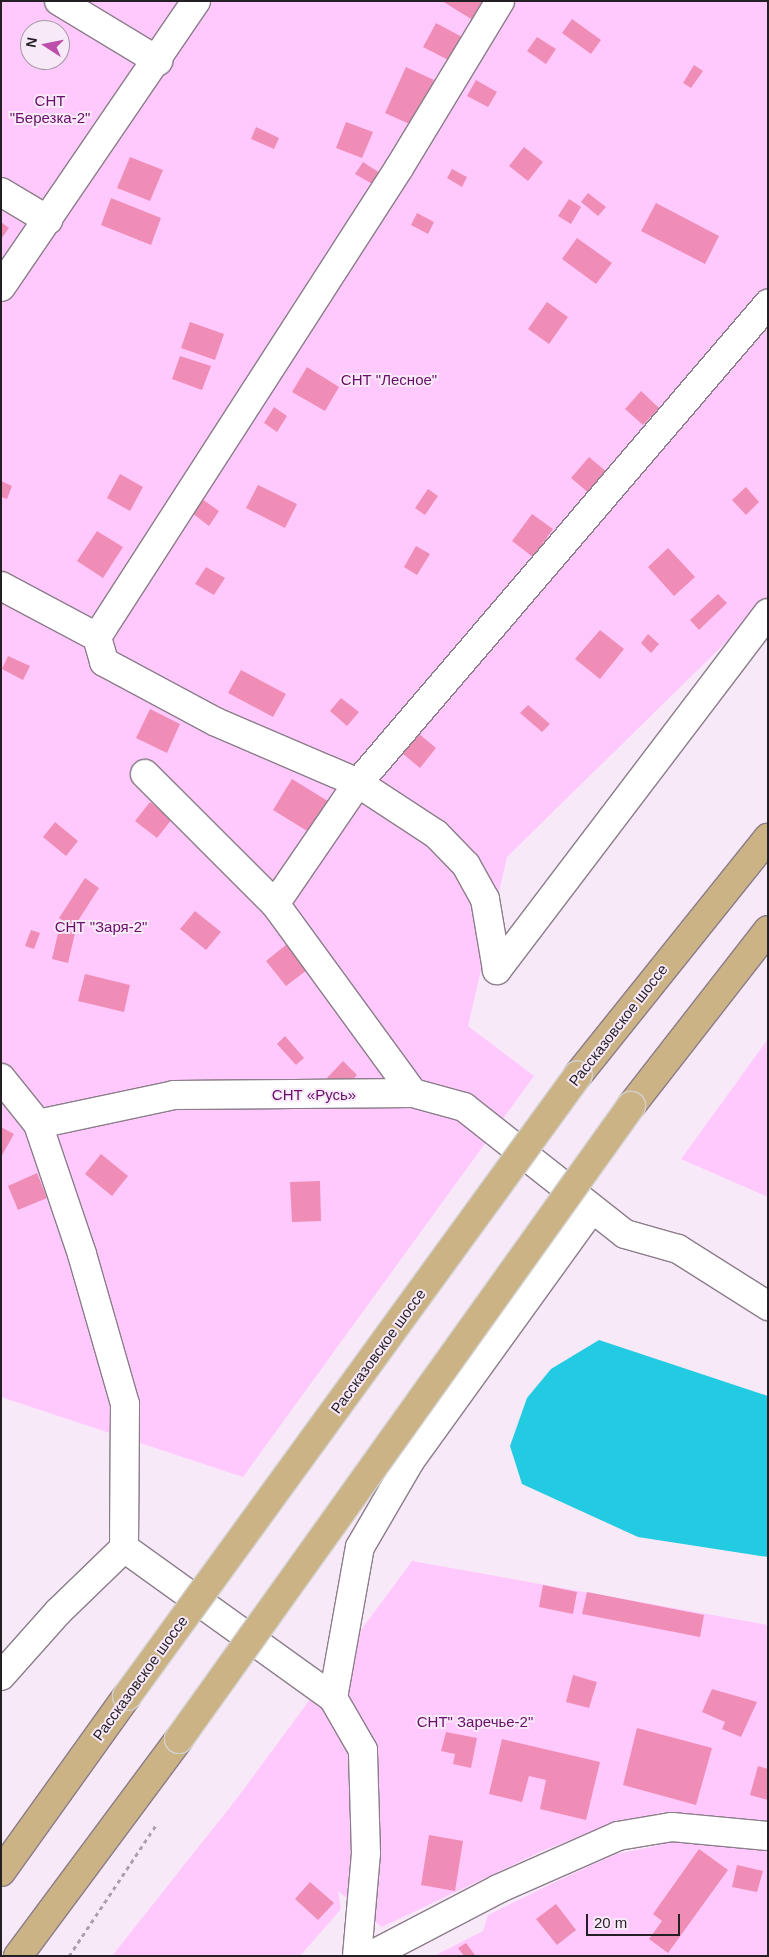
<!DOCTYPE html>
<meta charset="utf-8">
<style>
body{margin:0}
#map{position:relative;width:769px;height:1957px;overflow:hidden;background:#f8e9f8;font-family:Arial,sans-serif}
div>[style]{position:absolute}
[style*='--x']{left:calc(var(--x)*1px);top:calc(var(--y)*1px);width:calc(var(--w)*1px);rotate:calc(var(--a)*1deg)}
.green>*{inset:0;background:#ffc9fd}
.water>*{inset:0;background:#22cbe2}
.building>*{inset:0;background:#f08db6}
.path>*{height:3px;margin-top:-1.5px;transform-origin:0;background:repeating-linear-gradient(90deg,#aa9faa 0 4px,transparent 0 8px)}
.roads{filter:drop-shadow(1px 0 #8b7d8a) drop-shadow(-1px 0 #8b7d8a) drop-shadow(0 1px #8b7d8a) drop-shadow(0 -1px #8b7d8a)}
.minor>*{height:28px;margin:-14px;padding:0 14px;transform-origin:14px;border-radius:14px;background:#fff}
.major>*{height:28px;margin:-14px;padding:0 14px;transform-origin:14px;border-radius:14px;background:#cbb385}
.bridges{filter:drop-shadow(1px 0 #d3d2d3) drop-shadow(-1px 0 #d3d2d3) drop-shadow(0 1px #d3d2d3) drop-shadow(0 -1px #d3d2d3)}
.major-bridge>*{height:28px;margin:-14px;padding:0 14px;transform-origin:14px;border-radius:14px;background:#cbb385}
span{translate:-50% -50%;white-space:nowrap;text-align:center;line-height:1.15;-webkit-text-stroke:4px #f8e9f8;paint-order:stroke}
.park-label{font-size:15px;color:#690f6b}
.street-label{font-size:15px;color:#241f24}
.frame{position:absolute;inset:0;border:2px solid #241f24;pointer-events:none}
.north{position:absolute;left:20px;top:20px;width:50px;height:50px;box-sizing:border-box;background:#f8e9f8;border:1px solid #a398a3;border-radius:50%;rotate:281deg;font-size:14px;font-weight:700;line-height:20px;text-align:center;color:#241f24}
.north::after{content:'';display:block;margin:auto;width:18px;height:22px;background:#bc4dab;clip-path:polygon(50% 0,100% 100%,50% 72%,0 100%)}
.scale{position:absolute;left:586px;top:1914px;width:94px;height:22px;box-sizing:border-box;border:2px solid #241f24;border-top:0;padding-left:6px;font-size:15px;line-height:18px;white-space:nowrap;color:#241f24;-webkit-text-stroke:4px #f8e9f8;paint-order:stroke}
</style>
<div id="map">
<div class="green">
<div style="clip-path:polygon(evenodd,1px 1px,768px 1px,768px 601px,507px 857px,468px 1026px,534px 1076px,243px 1477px,1px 1397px,1px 1px,30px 30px,60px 30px,60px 60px,30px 60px,30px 30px)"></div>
<div style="clip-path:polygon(768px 1039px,768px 1197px,681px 1159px)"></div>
<div style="clip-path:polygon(412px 1561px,768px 1625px,768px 1956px,434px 1956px,483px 1931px,488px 1915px,555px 1882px,616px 1854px,661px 1845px,663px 1812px,601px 1828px,542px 1851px,382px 1927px,338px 1891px,341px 1909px,300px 1956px,112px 1956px,238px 1797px)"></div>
</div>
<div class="water">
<div style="clip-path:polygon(599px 1340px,768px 1396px,768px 1557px,638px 1537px,522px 1484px,510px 1446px,527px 1398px,551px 1369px)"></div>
</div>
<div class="building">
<div style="clip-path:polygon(442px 1px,486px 1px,476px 22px)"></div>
<div style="clip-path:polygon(572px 19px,601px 40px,591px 54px,562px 33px)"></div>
<div style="clip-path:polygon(436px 23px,464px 38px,452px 62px,423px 47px)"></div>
<div style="clip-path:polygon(537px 37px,556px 49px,546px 64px,527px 51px)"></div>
<div style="clip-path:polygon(694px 65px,703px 71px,691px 88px,683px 83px)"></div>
<div style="clip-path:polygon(406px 67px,434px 80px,414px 126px,385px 113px)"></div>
<div style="clip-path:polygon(476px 80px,497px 92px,488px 107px,467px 96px)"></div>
<div style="clip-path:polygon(346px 122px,373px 132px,362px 158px,336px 148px)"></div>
<div style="clip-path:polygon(256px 127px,279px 138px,274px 149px,251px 139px)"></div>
<div style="clip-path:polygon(524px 147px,543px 162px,528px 181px,509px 166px)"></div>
<div style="clip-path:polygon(130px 157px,163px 170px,150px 201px,117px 188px)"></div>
<div style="clip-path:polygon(363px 162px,383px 175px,376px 186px,355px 174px)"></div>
<div style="clip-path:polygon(452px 169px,467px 177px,462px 187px,447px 178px)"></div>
<div style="clip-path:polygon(588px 193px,606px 207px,598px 216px,581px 202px)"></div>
<div style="clip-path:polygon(111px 198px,161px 218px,151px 245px,101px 225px)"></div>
<div style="clip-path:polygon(569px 199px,581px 207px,571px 224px,558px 216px)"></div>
<div style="clip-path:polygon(656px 203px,719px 236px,705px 264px,641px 231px)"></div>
<div style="clip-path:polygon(417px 213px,434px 222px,428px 234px,411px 225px)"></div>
<div style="clip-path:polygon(1px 222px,9px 228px,1px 239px)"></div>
<div style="clip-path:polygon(577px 238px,612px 263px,596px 284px,562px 259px)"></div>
<div style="clip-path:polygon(547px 302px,568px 317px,549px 344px,528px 329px)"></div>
<div style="clip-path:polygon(190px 322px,224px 334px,215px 360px,181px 348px)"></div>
<div style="clip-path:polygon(180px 356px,211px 366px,202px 390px,172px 379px)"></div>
<div style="clip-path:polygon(307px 367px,339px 387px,325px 411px,292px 392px)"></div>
<div style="clip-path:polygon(641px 391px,659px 408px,643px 425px,625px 409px)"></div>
<div style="clip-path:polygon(274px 407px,287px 416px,277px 432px,264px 423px)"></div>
<div style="clip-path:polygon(589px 457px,608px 473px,590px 494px,571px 478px)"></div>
<div style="clip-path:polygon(120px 474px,143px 487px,130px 511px,107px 498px)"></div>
<div style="clip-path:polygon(1px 481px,12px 486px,7px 499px,1px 497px)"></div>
<div style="clip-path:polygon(258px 485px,297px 504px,285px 528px,246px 508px)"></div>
<div style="clip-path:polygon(746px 487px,759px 502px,746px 515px,732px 500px)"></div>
<div style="clip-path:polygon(428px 489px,438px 496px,425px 515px,415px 508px)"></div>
<div style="clip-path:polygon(202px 499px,219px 511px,209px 526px,192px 513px)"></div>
<div style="clip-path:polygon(532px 514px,553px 529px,533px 557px,512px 541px)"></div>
<div style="clip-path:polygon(97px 531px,123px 547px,103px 578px,77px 561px)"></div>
<div style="clip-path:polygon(416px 546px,430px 554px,417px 575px,404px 567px)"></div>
<div style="clip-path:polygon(668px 548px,695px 577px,674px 596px,648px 567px)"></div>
<div style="clip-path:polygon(206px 567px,225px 578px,214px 595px,195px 584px)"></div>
<div style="clip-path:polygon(718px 594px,727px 603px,699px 630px,690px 620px)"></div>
<div style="clip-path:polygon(600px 630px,624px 649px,600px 679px,575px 659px)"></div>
<div style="clip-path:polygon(648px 634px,659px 644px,651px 653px,641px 643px)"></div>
<div style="clip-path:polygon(8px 656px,30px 666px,23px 680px,2px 669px)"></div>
<div style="clip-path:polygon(241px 670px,286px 694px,273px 717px,228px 693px)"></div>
<div style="clip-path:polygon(341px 698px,359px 712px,347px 726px,330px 711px)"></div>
<div style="clip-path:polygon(528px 705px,550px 724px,542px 732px,520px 713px)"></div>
<div style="clip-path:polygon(150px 709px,180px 724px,167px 753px,136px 738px)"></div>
<div style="clip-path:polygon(412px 728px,436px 748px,420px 768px,396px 748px)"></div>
<div style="clip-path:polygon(292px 779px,331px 803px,312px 834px,273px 810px)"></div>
<div style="clip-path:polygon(150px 802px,172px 819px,157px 838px,135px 821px)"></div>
<div style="clip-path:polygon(55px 822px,78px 841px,66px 856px,43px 837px)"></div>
<div style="clip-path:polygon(85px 878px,99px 888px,74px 927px,59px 918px)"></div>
<div style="clip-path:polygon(195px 911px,221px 932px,206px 950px,180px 929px)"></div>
<div style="clip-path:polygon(59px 929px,75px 933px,68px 963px,52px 959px)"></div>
<div style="clip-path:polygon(31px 930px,40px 933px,34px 949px,25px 946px)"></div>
<div style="clip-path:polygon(287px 944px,307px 970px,286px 986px,266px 961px)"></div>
<div style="clip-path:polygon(85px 974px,130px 985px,124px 1012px,78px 1001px)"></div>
<div style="clip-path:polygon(285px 1036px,304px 1058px,296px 1065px,277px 1044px)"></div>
<div style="clip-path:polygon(343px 1061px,357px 1075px,342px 1091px,327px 1078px)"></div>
<div style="clip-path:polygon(1px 1127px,14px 1134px,1px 1157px)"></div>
<div style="clip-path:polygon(101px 1154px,128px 1176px,112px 1196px,85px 1174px)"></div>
<div style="clip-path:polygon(37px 1173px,47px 1198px,18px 1210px,8px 1186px)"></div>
<div style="clip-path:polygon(320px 1181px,321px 1221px,292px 1222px,290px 1182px)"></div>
<div style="clip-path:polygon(543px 1585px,577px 1592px,573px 1614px,539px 1607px)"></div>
<div style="clip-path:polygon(587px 1592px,704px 1615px,700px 1637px,582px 1614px)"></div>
<div style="clip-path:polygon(573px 1675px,597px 1682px,589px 1708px,566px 1702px)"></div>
<div style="clip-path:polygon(712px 1689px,757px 1702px,741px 1737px,722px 1729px,725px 1722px,702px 1712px)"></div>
<div style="clip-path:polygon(637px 1728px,712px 1748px,696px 1805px,623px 1785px)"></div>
<div style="clip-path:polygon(446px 1732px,477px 1738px,471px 1768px,453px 1764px,455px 1754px,441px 1751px)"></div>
<div style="clip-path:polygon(502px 1739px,600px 1762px,586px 1820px,540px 1809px,546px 1780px,529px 1776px,522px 1802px,489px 1794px)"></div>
<div style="clip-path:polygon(758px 1766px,768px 1769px,768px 1800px,750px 1795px)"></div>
<div style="clip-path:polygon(429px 1835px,463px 1841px,455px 1891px,421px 1885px)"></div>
<div style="clip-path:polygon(699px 1849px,728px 1870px,668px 1953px,649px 1939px,662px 1921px,653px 1914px)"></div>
<div style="clip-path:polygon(737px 1865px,763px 1871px,757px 1892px,732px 1887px)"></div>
<div style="clip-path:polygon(310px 1882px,334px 1903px,318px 1920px,295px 1899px)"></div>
<div style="clip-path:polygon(556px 1904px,576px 1930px,557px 1945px,536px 1919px)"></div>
<div style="clip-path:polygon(466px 1943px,475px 1955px,474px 1956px,464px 1956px,458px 1948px)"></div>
</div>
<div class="path">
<div style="--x:69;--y:1956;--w:157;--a:-56.4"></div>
</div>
<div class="roads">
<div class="minor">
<div style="--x:59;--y:1;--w:116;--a:31.2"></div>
<div style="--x:1;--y:192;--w:55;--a:30.8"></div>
<div style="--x:1;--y:287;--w:346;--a:-55.7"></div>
<div style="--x:1;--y:586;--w:109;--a:28"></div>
<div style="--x:97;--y:637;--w:558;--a:-57.22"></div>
<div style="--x:399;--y:168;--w:195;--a:-58.8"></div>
<div style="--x:97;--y:637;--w:26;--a:74"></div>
<div style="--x:104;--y:662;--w:127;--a:28.2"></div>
<div style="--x:216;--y:722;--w:155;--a:23.2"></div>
<div style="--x:358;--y:783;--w:93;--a:33.2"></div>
<div style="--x:436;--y:834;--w:43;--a:45.9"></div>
<div style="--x:466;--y:865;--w:39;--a:61"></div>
<div style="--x:485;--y:899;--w:72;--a:80.4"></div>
<div style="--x:497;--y:970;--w:448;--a:-52.8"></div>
<div style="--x:145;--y:774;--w:184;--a:45"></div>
<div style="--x:1;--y:1078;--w:59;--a:51.2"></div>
<div style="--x:413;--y:1093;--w:234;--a:-126.1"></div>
<div style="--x:275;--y:904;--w:147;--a:-55.6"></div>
<div style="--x:358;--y:783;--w:631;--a:-49.44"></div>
<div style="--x:1;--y:1676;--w:86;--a:-48.3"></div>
<div style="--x:58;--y:1612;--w:92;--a:-44.1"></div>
<div style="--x:333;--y:1698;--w:153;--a:-79.9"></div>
<div style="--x:360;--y:1547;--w:99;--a:-59.8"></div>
<div style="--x:410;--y:1461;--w:309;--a:-54.2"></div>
<div style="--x:357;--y:1956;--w:102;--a:-85"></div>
<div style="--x:366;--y:1854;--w:104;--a:-91.7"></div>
<div style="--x:363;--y:1750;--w:60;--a:-120"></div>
<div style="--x:333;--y:1698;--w:257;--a:-144.3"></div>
<div style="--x:124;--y:1548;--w:144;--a:-89.6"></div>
<div style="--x:125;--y:1404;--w:156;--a:-106"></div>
<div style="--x:82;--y:1254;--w:137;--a:-108.7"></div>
<div style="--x:38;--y:1124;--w:139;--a:-12"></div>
<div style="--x:174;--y:1095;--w:239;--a:-0.5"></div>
<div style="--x:413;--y:1093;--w:53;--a:15.4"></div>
<div style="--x:464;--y:1107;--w:205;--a:38.3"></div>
<div style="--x:625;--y:1234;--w:55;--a:15.8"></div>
<div style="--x:678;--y:1249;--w:107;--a:32.3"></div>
<div style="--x:370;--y:1956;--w:144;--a:-27.6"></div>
<div style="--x:498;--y:1889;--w:131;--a:-23.8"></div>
<div style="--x:618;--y:1836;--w:55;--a:-9.5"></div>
<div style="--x:672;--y:1827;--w:96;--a:5.4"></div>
</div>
<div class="major">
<div style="--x:578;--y:1075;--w:304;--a:-51.3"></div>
<div style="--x:631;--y:1106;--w:223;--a:-52.1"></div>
<div style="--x:1;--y:1872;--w:216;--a:-54.4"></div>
<div style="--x:18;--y:1956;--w:270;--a:-53.4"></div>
</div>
</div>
<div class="bridges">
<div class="major-bridge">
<div style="--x:127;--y:1696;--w:767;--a:-54.01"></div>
<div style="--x:179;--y:1739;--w:778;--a:-54.47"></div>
</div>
</div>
<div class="park-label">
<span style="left:50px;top:109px">СНТ<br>"Березка-2"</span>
<span style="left:389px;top:380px">СНТ "Лесное"</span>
<span style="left:101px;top:927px">СНТ "Заря-2"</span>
<span style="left:314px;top:1095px">СНТ «Русь»</span>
<span style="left:475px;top:1722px">СНТ" Заречье-2"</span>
</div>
<div class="street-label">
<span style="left:618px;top:1025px;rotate:-52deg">Рассказовское шоссе</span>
<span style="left:378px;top:1351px;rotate:-54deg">Рассказовское шоссе</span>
<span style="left:140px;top:1678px;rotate:-54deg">Рассказовское шоссе</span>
</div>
<div class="frame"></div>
<div class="north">N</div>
<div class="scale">20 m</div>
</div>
